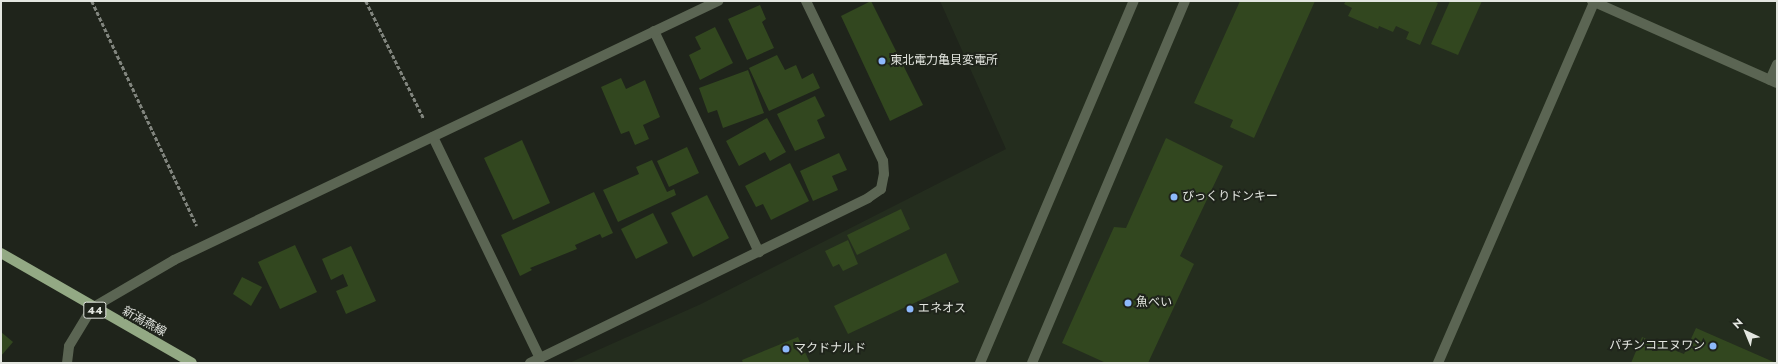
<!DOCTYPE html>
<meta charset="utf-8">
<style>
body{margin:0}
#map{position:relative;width:1778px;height:364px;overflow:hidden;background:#1f241b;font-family:Jost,"Noto Sans JP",sans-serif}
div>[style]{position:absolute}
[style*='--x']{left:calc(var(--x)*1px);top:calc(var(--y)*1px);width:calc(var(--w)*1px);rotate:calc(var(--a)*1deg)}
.built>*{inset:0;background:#242d1e}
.building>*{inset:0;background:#32471f}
.path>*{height:2.5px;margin-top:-1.25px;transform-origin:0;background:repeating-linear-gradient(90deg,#81857e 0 4px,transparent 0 6px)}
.minor>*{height:10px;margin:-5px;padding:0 5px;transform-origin:5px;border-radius:5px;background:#5b6553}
.major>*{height:10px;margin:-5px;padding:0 5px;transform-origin:5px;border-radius:5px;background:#93a984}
.dots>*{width:11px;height:11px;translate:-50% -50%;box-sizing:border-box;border:2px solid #1f241b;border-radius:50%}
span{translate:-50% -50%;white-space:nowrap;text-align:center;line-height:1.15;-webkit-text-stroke:4px #1f241b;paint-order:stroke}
.shield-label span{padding:1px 3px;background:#1f241b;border:1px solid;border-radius:3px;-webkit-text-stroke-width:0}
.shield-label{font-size:11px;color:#e3e6e0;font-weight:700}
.poi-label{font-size:12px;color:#e3e6e0}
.left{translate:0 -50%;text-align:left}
.right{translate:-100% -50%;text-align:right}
.street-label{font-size:12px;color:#e3e6e0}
.frame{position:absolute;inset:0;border:2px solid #e3e6e0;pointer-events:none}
.north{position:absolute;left:1726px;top:312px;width:40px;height:40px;-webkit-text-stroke:3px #1f241b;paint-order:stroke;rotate:316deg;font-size:11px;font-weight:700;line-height:16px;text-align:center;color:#e3e6e0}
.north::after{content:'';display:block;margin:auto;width:14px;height:18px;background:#e3e6e0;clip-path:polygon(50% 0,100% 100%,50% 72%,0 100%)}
</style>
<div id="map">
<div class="built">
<div style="clip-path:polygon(940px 1px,1777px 1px,1777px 363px,569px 363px,701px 304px,1006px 149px)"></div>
</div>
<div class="building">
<div style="clip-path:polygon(871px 1px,923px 105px,890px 121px,841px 16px)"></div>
<div style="clip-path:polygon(1240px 1px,1315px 1px,1254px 138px,1230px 127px,1233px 120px,1194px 103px)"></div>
<div style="clip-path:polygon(1346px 1px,1433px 1px,1438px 3px,1420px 45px,1406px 39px,1409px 32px,1396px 26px,1393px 32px,1379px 26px,1378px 29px,1348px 16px,1352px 8px,1344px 4px)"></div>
<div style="clip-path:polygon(1450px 1px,1482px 1px,1458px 55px,1431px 44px)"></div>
<div style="clip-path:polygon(760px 5px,766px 19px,762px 22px,774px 48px,747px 60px,728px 19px)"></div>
<div style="clip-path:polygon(715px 27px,733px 63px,700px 80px,689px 55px,701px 49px,695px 37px)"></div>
<div style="clip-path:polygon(777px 55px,785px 70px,796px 65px,802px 79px,813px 73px,820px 88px,769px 111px,749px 68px)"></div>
<div style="clip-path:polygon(748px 70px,764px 113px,723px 128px,717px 110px,708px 113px,699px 88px)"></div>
<div style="clip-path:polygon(621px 78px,626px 89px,645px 80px,660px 117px,643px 125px,649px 139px,635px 145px,629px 131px,621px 134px,601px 87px)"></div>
<div style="clip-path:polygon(815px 96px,825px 116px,817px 120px,825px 138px,795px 151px,777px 114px)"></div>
<div style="clip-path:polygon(767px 118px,786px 152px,770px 161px,765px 152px,739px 166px,726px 141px)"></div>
<div style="clip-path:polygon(1166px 138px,1223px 166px,1180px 256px,1194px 264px,1148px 363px,1106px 363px,1062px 343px,1114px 227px,1126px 228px)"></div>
<div style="clip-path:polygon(522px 140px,550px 203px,513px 220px,484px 158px)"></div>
<div style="clip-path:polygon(687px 147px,699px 173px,669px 187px,657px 161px)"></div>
<div style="clip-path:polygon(839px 153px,847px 170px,832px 176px,838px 190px,813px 201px,800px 171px)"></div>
<div style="clip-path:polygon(652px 160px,667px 192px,674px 189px,676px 195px,618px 222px,603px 190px,639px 174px,636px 167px)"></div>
<div style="clip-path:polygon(790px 163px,809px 201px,771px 220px,763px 204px,756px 207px,745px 186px)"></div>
<div style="clip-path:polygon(594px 192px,613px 233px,602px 238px,600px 234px,575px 245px,577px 249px,530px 268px,532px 270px,520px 276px,501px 235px)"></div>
<div style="clip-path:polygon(707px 195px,729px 238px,693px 257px,671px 213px)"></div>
<div style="clip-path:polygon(901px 209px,910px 229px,857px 255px,847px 235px)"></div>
<div style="clip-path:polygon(653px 213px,668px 243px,636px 259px,621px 229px)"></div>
<div style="clip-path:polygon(848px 240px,858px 264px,843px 271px,839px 264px,833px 267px,825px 251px)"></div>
<div style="clip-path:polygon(295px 245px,317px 292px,280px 309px,258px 262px)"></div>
<div style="clip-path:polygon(351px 246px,376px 301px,346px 314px,336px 291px,348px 286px,343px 274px,331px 280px,322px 259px)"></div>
<div style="clip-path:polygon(946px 253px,959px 282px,848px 334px,834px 306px)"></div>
<div style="clip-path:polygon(242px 277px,262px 287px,251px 306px,233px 294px)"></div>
<div style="clip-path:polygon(1696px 328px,1776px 363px,1631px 363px,1642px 337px,1684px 354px)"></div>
<div style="clip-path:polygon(1px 332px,13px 342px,1px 356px)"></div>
<div style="clip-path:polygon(798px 337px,810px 363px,743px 363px,742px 360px)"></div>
</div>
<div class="path">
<div style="--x:92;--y:1;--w:248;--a:65"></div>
<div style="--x:366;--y:1;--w:131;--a:63.8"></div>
</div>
<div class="minor">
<div style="--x:1592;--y:1;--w:202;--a:23.9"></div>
<div style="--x:654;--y:31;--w:245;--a:64.6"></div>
<div style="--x:1770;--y:80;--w:17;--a:-66"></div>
<div style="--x:433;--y:137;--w:246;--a:64.2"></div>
<div style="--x:67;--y:363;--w:17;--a:-83"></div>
<div style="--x:69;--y:346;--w:44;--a:-58.8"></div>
<div style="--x:92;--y:308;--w:95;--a:-30.3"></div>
<div style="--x:174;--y:260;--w:603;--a:-25.46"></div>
<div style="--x:530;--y:363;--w:376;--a:-26"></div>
<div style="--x:868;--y:198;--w:16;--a:-35"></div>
<div style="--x:881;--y:189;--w:15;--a:-79"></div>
<div style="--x:884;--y:174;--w:13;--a:-94"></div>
<div style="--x:883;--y:161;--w:178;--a:-115.7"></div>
<div style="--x:980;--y:363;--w:393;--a:-67"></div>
<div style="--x:1032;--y:363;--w:393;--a:-67.1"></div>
<div style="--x:1438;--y:363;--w:393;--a:-66.6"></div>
</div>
<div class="major">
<div style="--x:1;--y:253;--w:220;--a:29.9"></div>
</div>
<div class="dots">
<div style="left:882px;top:61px;background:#8db9fc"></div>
<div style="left:1174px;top:197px;background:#8db9fc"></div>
<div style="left:1128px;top:303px;background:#8db9fc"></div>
<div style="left:910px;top:309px;background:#8db9fc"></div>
<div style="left:1713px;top:346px;background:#8db9fc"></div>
<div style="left:786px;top:349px;background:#8db9fc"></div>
</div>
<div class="shield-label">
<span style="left:95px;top:310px">44</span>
</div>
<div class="poi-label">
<span class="left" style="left:890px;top:61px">東北電力亀貝変電所</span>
<span class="left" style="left:1182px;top:197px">びっくりドンキー</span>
<span class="left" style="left:1136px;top:303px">魚べい</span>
<span class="left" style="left:918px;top:309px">エネオス</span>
<span class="right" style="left:1705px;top:346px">パチンコエヌワン</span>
<span class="left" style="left:794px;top:349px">マクドナルド</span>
</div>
<div class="street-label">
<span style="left:144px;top:322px;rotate:29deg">新潟燕線</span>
</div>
<div class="frame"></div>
<div class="north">N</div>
</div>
